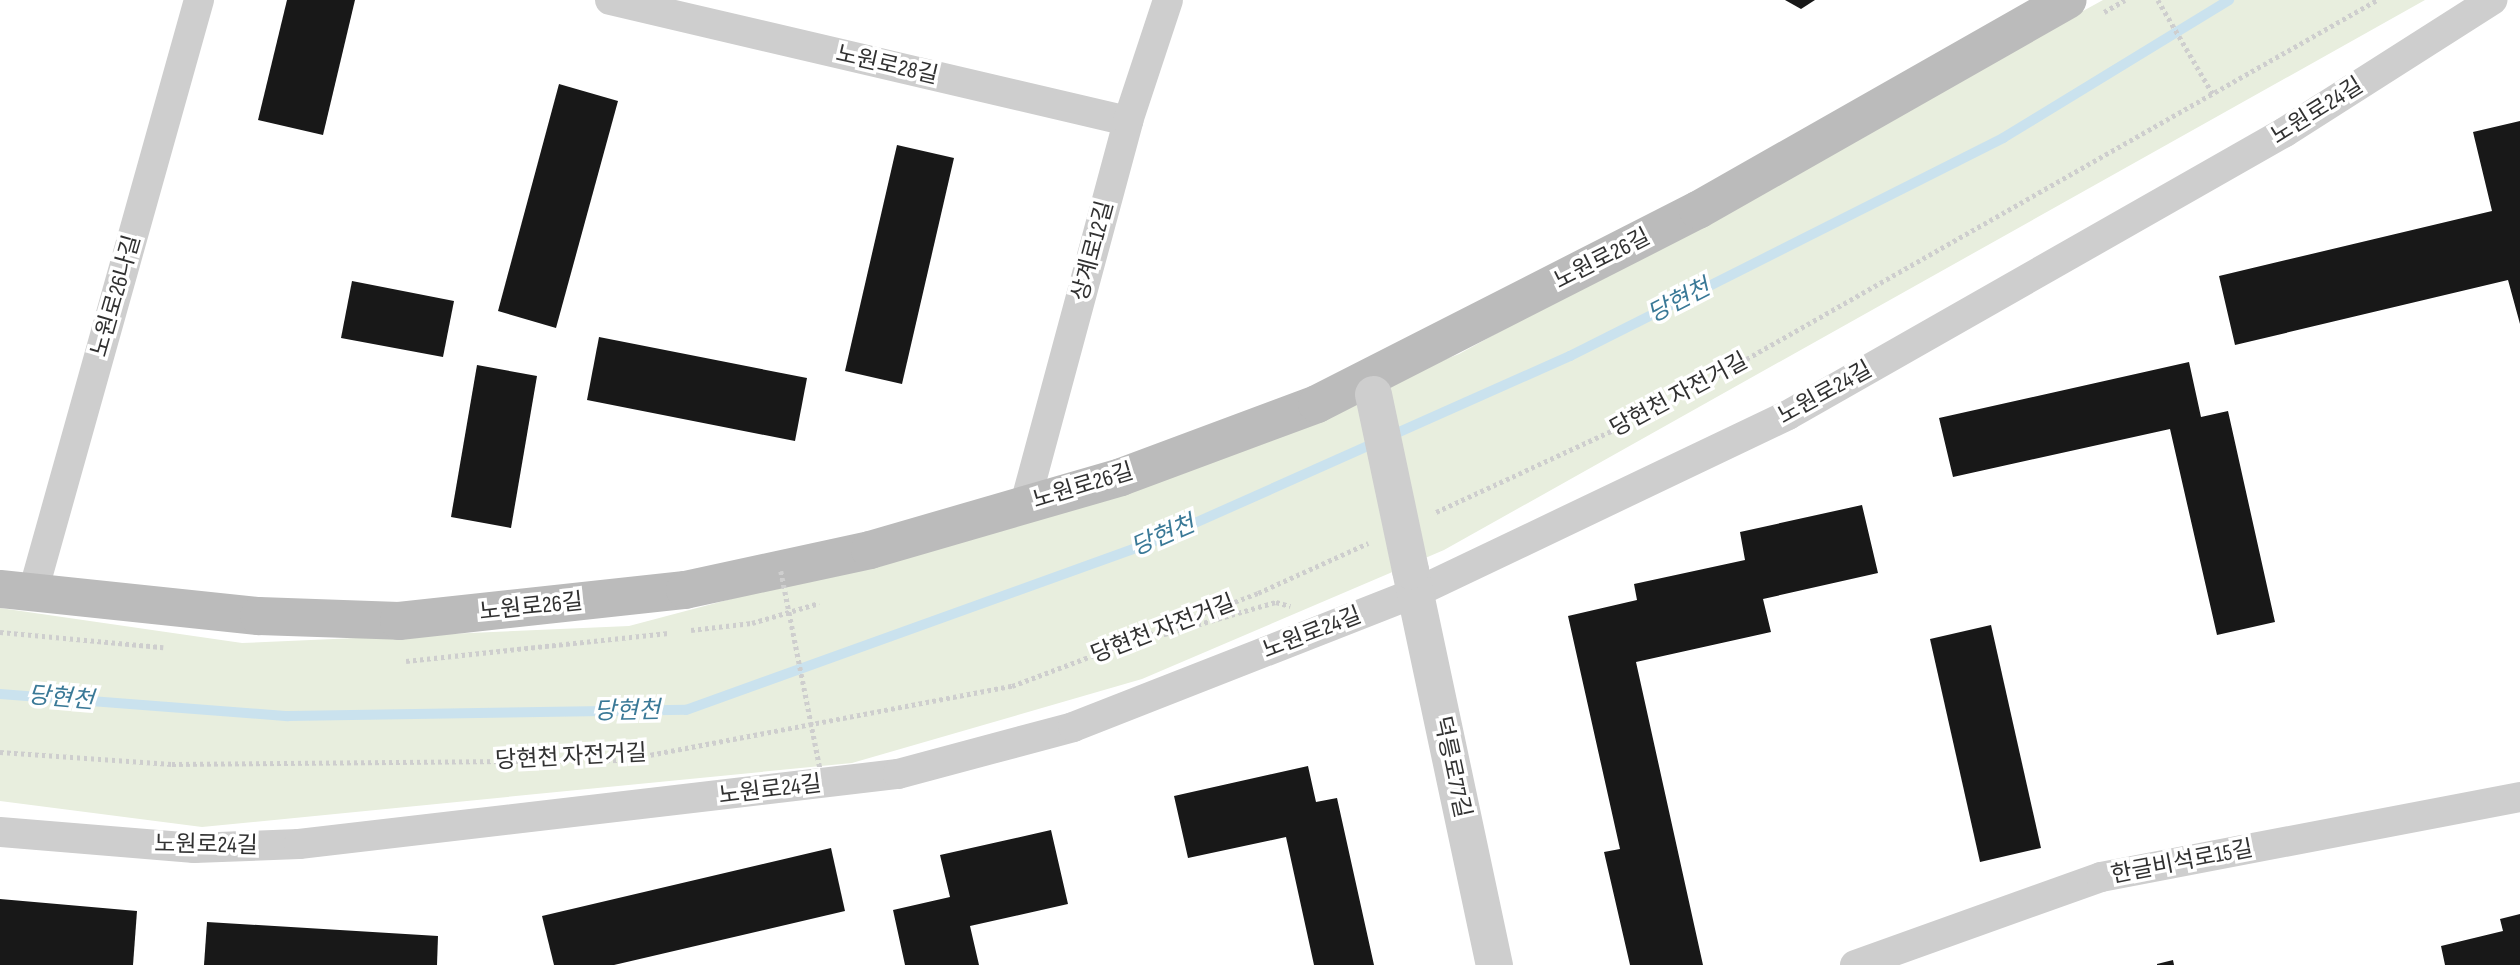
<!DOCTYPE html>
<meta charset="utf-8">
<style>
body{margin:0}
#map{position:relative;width:2520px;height:965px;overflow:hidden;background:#fff;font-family:"Sofia Sans Condensed","Noto Sans KR",sans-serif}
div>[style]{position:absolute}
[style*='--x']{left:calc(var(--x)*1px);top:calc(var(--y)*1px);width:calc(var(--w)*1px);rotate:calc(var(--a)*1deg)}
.green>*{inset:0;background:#e8eede}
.stream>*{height:10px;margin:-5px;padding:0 5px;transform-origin:5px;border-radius:5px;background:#cae2ee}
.building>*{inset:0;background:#181818}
.path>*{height:4.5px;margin-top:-2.25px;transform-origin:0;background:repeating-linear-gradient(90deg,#cecece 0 3.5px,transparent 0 7px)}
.minor>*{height:30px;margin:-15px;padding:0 15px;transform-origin:15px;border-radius:15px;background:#cecece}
.tertiary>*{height:37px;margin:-18.5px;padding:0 18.5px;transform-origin:18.5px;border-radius:18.5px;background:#cecece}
.secondary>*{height:38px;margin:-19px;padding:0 19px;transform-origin:19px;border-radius:19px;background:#bbb}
.path-bridge>*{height:4.5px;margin-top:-2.25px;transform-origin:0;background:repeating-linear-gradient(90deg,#cecece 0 3.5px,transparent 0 7px)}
.tertiary-bridge>*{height:37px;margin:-18.5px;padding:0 18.5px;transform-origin:18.5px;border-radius:18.5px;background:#cecece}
span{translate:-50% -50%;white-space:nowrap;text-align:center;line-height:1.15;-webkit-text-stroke:7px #fff;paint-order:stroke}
.street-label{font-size:23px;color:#313131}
.water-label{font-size:24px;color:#3a7997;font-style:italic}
</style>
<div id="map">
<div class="green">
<div style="clip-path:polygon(2103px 0,2425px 0,1444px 550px,1142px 679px,852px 763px,202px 827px,0 801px,0 608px,242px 643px,629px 626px,1048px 515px,1459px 354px)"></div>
</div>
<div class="stream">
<div style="--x:0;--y:694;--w:289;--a:4.4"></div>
<div style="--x:288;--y:716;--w:398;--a:-0.9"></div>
<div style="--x:686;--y:710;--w:493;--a:-19.8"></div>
<div style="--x:1150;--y:543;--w:460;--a:-24"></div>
<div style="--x:1570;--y:356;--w:485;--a:-26.7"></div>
<div style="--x:2003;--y:138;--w:265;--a:-31.4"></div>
</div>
<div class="building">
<div style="clip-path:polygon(287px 0,355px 0,323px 135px,258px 120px)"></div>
<div style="clip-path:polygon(1785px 0,1815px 0,1801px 9px)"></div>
<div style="clip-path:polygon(559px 84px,618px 101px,556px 328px,498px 311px)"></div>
<div style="clip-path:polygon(2520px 121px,2520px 324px,2508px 280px,2235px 345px,2219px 276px,2492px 211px,2473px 132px)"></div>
<div style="clip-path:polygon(897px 145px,954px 158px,902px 384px,845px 371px)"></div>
<div style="clip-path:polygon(352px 281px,454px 301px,443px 357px,341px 338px)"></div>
<div style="clip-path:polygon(599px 337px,807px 378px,795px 441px,587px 400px)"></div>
<div style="clip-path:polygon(2189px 362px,2201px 417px,2228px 411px,2275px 622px,2217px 635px,2170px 429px,1953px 477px,1939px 418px)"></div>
<div style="clip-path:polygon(477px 365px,537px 376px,511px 528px,451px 517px)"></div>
<div style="clip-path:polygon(1862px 505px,1878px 573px,1763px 599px,1771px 632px,1636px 662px,1703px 965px,1630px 965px,1604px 852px,1620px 849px,1568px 616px,1637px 600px,1634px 584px,1745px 560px,1740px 532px)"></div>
<div style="clip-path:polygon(1991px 625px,2041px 848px,1980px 862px,1930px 639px)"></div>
<div style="clip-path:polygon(1308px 766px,1316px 802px,1337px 798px,1374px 965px,1314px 965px,1286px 837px,1188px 858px,1174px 796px)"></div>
<div style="clip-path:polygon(1051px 830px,1068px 904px,970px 926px,979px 965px,905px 965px,893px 910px,950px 897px,940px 855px)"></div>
<div style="clip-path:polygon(831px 848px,845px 911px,614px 965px,554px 965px,542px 916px)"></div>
<div style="clip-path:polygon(0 899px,137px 911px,133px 965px,0 965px)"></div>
<div style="clip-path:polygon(2520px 914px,2520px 965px,2445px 965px,2441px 946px,2503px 931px,2500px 919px)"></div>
<div style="clip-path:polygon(207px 922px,438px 936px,437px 965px,204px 965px)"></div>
<div style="clip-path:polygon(2173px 960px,2174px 965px,2157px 965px,2157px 964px)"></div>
</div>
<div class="path">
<div style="--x:2158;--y:0;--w:111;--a:59.7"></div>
<div style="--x:2104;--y:12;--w:24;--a:-30"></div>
<div style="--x:1436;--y:512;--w:241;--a:-24.8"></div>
<div style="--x:1655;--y:411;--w:831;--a:-29.65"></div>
<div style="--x:691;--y:630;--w:61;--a:-6.5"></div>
<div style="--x:752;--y:623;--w:70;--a:-16.6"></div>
<div style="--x:0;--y:632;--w:164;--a:5.3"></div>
<div style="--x:1137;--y:642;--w:145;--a:-16.1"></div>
<div style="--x:1276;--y:602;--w:15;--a:16"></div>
<div style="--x:406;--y:661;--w:264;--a:-6.1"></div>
<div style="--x:0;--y:752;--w:172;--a:4"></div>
<div style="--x:172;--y:764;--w:451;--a:-0.5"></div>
<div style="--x:623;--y:760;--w:396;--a:-10.8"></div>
<div style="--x:1012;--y:686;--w:263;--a:-20.7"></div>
<div style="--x:1258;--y:593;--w:121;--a:-24.4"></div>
</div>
<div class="minor">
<div style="--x:610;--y:0;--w:532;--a:13.15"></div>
<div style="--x:1025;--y:504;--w:397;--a:-74.9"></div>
<div style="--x:1128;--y:121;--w:127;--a:-71.7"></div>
<div style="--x:33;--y:592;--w:615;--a:-74.34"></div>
<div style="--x:0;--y:832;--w:195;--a:4.7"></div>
<div style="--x:194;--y:848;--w:105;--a:-2.2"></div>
<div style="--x:299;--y:844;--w:603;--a:-6.67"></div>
<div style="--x:898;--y:774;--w:181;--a:-15"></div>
<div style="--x:1073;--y:727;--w:367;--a:-21.4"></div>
<div style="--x:1415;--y:593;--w:413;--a:-25.5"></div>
<div style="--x:1788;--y:415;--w:572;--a:-29.66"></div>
<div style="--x:2285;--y:132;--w:246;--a:-32.5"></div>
<div style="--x:1855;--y:965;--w:261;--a:-19.7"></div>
<div style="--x:2101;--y:877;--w:427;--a:-10.8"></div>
</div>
<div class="tertiary">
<div style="--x:1410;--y:570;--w:404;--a:78"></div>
</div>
<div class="secondary">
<div style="--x:0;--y:589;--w:260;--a:6"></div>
<div style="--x:259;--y:616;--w:140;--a:2"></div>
<div style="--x:399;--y:621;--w:288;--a:-6.2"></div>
<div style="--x:685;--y:590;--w:189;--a:-12.2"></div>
<div style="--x:870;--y:550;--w:261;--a:-16.2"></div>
<div style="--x:1121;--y:477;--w:209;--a:-20.4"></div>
<div style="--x:1317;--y:404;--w:428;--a:-27"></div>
<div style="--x:1698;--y:210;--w:425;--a:-29.6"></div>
</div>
<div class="path-bridge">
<div style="--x:781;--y:571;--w:217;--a:78.8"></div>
</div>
<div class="tertiary-bridge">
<div style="--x:1373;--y:394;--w:180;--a:78.1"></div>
</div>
<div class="street-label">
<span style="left:887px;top:65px;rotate:13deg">노원로28길</span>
<span style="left:2317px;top:111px;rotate:-32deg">노원로24길</span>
<span style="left:1093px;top:251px;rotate:-75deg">상계로12길</span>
<span style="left:1602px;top:259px;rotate:-27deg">노원로26길</span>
<span style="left:116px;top:296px;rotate:-74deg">노원로26나길</span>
<span style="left:1825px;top:393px;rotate:-29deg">노원로24길</span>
<span style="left:1679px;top:395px;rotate:-28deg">당현천 자전거길</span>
<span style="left:1083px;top:486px;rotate:-17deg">노원로26길</span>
<span style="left:531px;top:607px;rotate:-6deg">노원로26길</span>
<span style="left:1163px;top:629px;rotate:-21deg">당현천 자전거길</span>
<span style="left:1312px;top:633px;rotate:-21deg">노원로24길</span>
<span style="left:571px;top:757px;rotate:-3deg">당현천 자전거길</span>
<span style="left:1452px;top:767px;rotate:78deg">덕릉로77길</span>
<span style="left:770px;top:790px;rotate:-7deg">노원로24길</span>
<span style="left:206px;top:845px;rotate:1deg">노원로24길</span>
<span style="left:2182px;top:862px;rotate:-11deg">한글비석로15길</span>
</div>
<div class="water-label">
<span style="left:1679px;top:301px;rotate:-27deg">당현천</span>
<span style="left:1163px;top:536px;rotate:-23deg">당현천</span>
<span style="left:61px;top:698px;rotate:5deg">당현천</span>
<span style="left:627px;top:711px;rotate:-1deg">당현천</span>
</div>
</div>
